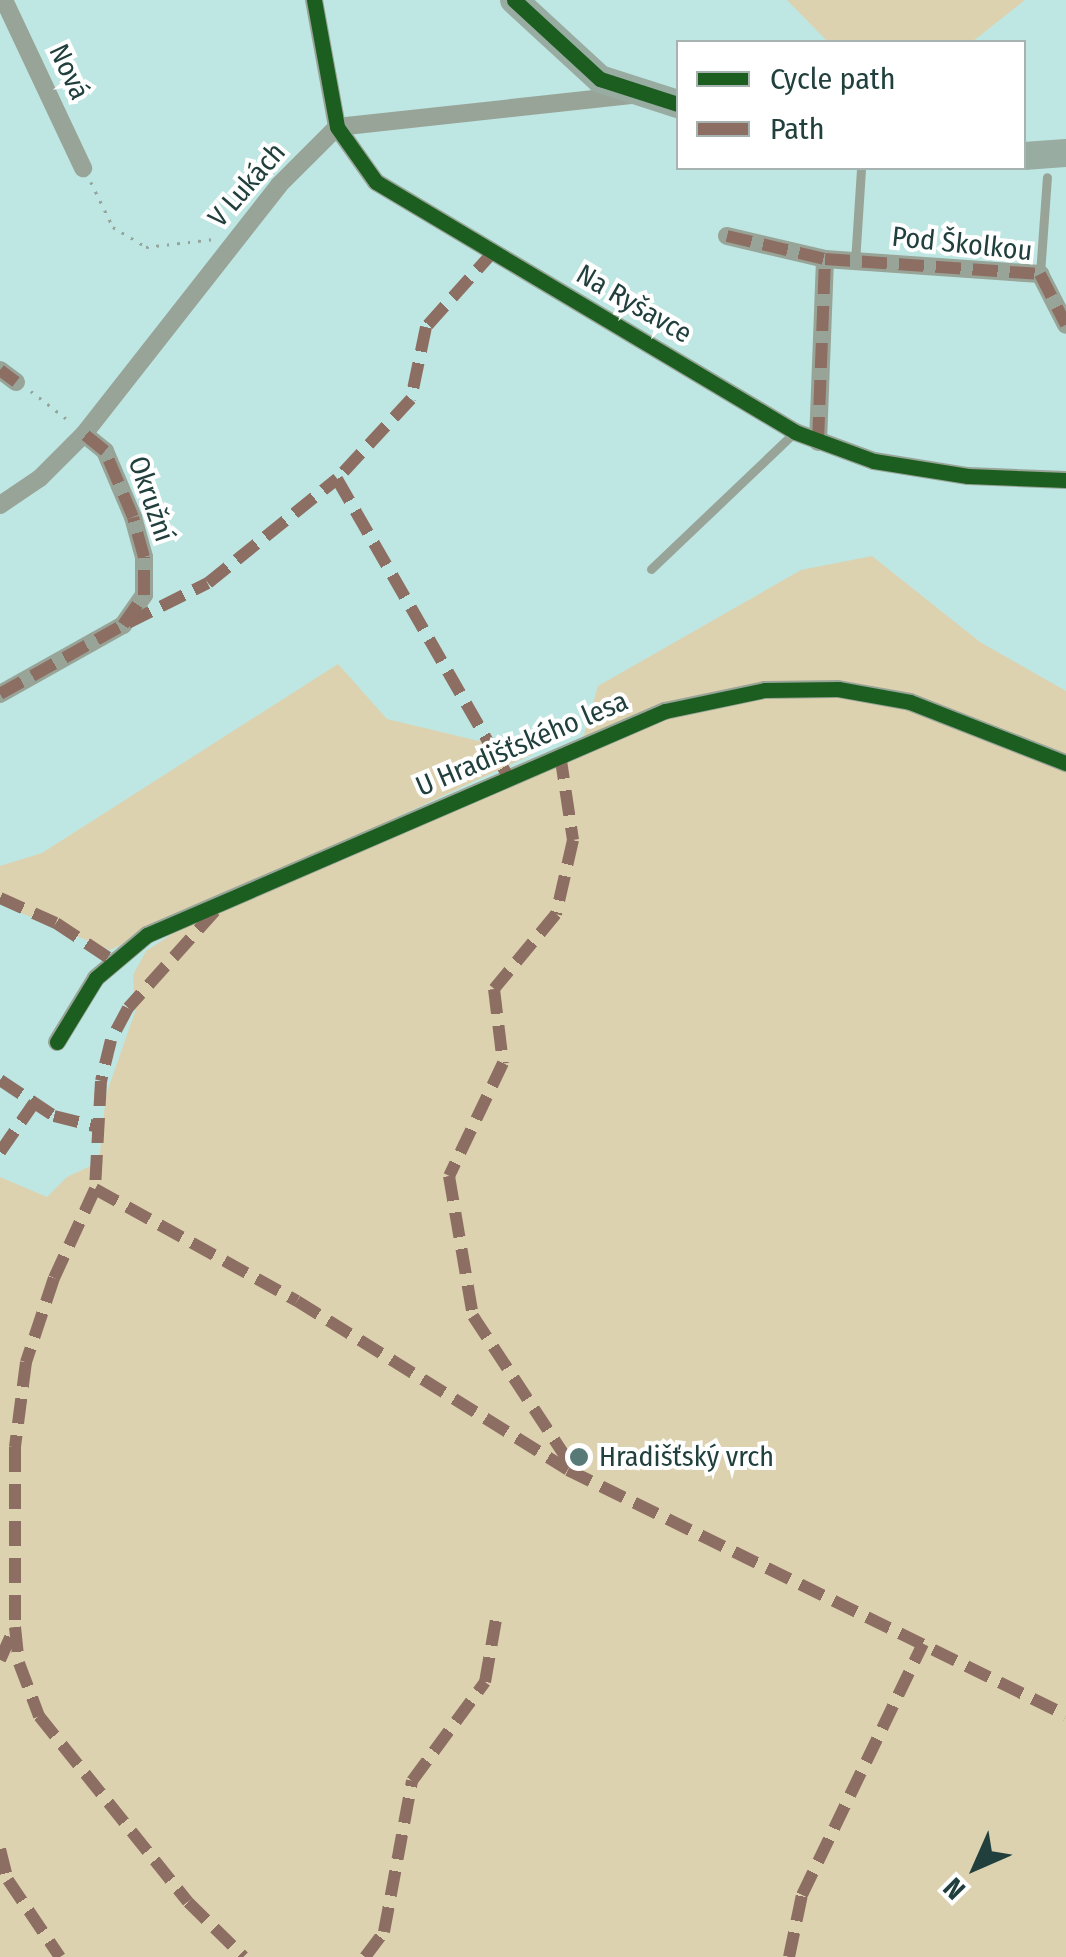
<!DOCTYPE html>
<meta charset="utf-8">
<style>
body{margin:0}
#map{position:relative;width:1066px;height:1957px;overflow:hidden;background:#bee6e3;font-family:"Fira Sans Condensed",sans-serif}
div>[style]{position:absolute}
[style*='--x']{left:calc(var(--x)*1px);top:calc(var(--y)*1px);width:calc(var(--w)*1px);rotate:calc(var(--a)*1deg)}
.green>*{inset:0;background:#ddd2b0}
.path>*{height:2.5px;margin-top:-1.25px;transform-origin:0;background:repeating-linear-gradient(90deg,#95a59c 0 2.5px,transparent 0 10.5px)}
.lane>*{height:9px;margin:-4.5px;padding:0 4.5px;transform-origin:4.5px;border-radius:4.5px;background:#98a497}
.street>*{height:18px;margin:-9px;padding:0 9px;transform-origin:9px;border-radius:9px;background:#98a497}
.secondary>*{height:28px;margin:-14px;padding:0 14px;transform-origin:14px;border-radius:14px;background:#98aca1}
.quiet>*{height:12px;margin-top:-6px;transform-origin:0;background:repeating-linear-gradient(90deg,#8d6e63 0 25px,transparent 0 37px)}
.cycleway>*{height:15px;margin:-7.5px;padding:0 7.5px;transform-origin:7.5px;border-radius:7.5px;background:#1b5e20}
.dots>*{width:28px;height:28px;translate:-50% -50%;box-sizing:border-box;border:5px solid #fff;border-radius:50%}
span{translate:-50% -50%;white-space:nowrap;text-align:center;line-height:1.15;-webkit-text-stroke:8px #fff;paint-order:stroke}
.street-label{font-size:28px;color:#21403d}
.poi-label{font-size:28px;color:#21403d}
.left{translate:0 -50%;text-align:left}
.legend{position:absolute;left:676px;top:40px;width:350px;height:130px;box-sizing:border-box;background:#fff;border:2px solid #a6b3b1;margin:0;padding:12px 18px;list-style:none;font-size:30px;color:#21403d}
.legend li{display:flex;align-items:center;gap:20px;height:50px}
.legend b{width:50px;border:2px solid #a6b3b1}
.north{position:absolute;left:926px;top:1817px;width:100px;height:100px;-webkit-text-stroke:8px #fff;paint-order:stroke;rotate:225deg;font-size:28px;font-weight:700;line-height:40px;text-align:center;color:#21403d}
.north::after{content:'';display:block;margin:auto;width:35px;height:45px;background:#21403d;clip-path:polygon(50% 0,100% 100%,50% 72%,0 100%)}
</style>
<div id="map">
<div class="green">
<div style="clip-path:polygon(787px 0,1025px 0,972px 42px,828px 42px)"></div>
<div style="clip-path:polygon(872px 556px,980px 642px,1066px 691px,1066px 1957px,0 1957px,0 1177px,47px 1197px,67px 1177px,99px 1162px,106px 1095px,135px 1012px,133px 975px,146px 951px,180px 929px,465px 801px,577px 759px,598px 686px,801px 570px)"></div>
<div style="clip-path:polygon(338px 664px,387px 719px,533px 754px,110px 950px,0 904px,0 866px,42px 853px)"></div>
</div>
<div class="path">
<div style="--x:91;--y:182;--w:50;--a:63.9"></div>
<div style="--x:113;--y:227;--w:39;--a:31"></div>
<div style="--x:146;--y:247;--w:69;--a:-6.6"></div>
<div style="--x:31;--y:391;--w:52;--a:38"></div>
</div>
<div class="lane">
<div style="--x:855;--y:262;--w:92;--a:-86.3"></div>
<div style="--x:1040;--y:274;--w:97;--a:-85.9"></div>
<div style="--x:651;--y:569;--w:199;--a:-43.6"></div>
</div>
<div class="street">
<div style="--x:4;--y:0;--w:186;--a:64.8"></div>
<div style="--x:314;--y:0;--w:129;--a:79.7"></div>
<div style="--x:337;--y:127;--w:67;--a:54.7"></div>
<div style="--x:376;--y:182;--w:488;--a:30.8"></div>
<div style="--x:795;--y:432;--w:84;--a:20.2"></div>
<div style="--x:874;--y:461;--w:95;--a:9.1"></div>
<div style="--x:968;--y:476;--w:98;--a:2.3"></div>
<div style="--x:727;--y:236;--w:101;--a:13.2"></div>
<div style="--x:0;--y:370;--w:20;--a:37"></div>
<div style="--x:818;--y:442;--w:183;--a:-87.8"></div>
<div style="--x:825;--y:259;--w:216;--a:4"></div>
<div style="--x:1040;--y:274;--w:57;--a:63"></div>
<div style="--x:0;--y:505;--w:48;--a:-34"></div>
<div style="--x:40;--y:478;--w:62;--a:-45"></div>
<div style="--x:84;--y:434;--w:316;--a:-51.9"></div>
<div style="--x:279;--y:185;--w:82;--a:-45"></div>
<div style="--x:337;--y:127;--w:298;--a:-6.2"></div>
<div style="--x:0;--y:694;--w:141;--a:-29.3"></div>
<div style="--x:123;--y:625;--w:37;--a:-55"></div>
<div style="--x:144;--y:595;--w:38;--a:-90"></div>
<div style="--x:144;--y:557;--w:41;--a:-105.4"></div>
<div style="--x:133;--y:517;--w:72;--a:-113"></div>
<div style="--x:105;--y:451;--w:27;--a:-141"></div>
<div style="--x:57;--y:1042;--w:75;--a:-58.6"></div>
<div style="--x:96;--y:978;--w:67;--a:-40.1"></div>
<div style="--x:147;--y:935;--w:564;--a:-23.39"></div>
<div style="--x:665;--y:711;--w:102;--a:-11.9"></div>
<div style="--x:765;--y:690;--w:73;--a:-0.8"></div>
<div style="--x:838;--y:689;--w:73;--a:10.2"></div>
<div style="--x:910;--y:702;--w:168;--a:21.4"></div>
</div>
<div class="secondary">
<div style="--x:514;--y:0;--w:117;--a:42.6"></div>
<div style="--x:600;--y:79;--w:82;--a:17.8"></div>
<div style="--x:1024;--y:156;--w:42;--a:-4.1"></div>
</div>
<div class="quiet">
<div style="--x:727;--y:236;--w:101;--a:13.2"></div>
<div style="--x:494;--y:251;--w:102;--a:131.8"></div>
<div style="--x:426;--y:327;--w:74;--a:101.8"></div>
<div style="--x:411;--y:399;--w:109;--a:132.8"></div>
<div style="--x:337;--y:479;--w:341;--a:60.1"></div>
<div style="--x:0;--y:370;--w:20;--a:37"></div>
<div style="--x:818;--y:442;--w:183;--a:-87.8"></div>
<div style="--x:825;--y:259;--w:216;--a:4"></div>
<div style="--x:1040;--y:274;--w:57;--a:63"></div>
<div style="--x:128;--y:623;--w:89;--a:-26.6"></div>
<div style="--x:208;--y:583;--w:166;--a:-38.9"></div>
<div style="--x:0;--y:694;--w:141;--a:-29.3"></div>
<div style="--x:123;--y:625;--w:37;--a:-55"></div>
<div style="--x:144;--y:595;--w:38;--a:-90"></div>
<div style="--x:144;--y:557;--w:41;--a:-105.4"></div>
<div style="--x:133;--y:517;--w:72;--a:-113"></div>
<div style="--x:105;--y:451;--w:27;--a:-141"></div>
<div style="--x:560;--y:754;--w:87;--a:81.4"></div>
<div style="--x:573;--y:840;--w:76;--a:102.9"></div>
<div style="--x:556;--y:914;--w:97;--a:129.6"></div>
<div style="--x:494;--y:989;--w:75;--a:83.1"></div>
<div style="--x:503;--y:1063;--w:125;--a:115.5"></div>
<div style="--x:449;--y:1176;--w:142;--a:80.3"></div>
<div style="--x:473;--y:1316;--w:184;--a:56.7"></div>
<div style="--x:0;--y:898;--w:61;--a:24.1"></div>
<div style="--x:56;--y:923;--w:71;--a:33.5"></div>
<div style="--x:215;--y:911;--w:130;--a:131.9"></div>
<div style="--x:128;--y:1008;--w:36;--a:118"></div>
<div style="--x:111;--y:1040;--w:42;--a:103.7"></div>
<div style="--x:101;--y:1081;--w:108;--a:93.2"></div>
<div style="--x:95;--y:1189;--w:98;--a:114.7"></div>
<div style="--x:54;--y:1278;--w:89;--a:108.4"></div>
<div style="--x:26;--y:1362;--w:86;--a:97.4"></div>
<div style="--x:15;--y:1447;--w:180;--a:90"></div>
<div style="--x:15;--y:1627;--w:36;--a:84"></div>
<div style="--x:19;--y:1663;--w:57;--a:69.3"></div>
<div style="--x:39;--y:1716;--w:238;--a:51.3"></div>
<div style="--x:188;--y:1902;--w:78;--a:44.5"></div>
<div style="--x:0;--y:1080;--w:65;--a:33.7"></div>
<div style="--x:54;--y:1116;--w:45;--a:14"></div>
<div style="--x:0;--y:1152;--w:60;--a:-55.2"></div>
<div style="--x:95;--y:1189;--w:231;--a:29"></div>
<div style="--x:297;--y:1301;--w:319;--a:31.9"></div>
<div style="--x:568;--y:1470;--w:555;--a:26.2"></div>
<div style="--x:0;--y:1660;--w:36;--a:-66"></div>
<div style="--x:0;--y:1849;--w:32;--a:76"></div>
<div style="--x:8;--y:1880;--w:93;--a:56"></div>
<div style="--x:365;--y:1957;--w:31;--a:-53"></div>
<div style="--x:384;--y:1932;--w:154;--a:-79.5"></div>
<div style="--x:412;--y:1781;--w:123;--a:-53.6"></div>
<div style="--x:485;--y:1682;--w:69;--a:-80"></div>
<div style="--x:789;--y:1957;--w:63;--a:-78.2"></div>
<div style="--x:802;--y:1895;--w:279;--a:-64.3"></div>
</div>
<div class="cycleway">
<div style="--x:314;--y:0;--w:129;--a:79.7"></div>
<div style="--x:337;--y:127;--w:67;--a:54.7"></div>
<div style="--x:376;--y:182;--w:488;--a:30.8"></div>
<div style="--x:795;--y:432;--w:84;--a:20.2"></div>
<div style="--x:874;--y:461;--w:95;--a:9.1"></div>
<div style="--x:968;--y:476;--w:98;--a:2.3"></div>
<div style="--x:514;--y:0;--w:117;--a:42.6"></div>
<div style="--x:600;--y:79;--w:82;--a:17.8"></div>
<div style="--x:57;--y:1042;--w:75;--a:-58.6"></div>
<div style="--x:96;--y:978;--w:67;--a:-40.1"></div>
<div style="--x:147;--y:935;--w:564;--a:-23.39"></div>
<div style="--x:665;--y:711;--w:102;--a:-11.9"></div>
<div style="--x:765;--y:690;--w:73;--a:-0.8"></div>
<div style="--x:838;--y:689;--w:73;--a:10.2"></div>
<div style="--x:910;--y:702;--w:168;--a:21.4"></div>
</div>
<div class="dots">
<div style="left:579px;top:1457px;background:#587a77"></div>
</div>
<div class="street-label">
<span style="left:69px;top:72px;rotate:65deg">Nová</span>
<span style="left:247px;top:185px;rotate:-49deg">V Lukách</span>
<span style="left:962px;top:244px;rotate:6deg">Pod Školkou</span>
<span style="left:634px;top:304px;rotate:30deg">Na Ryšavce</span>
<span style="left:151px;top:499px;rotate:71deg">Okružní</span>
<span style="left:522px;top:744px;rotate:-23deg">U Hradišťského lesa</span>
</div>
<div class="poi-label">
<span class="left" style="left:599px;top:1457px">Hradišťský vrch</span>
</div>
<ul class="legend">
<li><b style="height:12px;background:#1b5e20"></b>Cycle path</li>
<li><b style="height:12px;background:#8d6e63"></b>Path</li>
</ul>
<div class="north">N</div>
</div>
